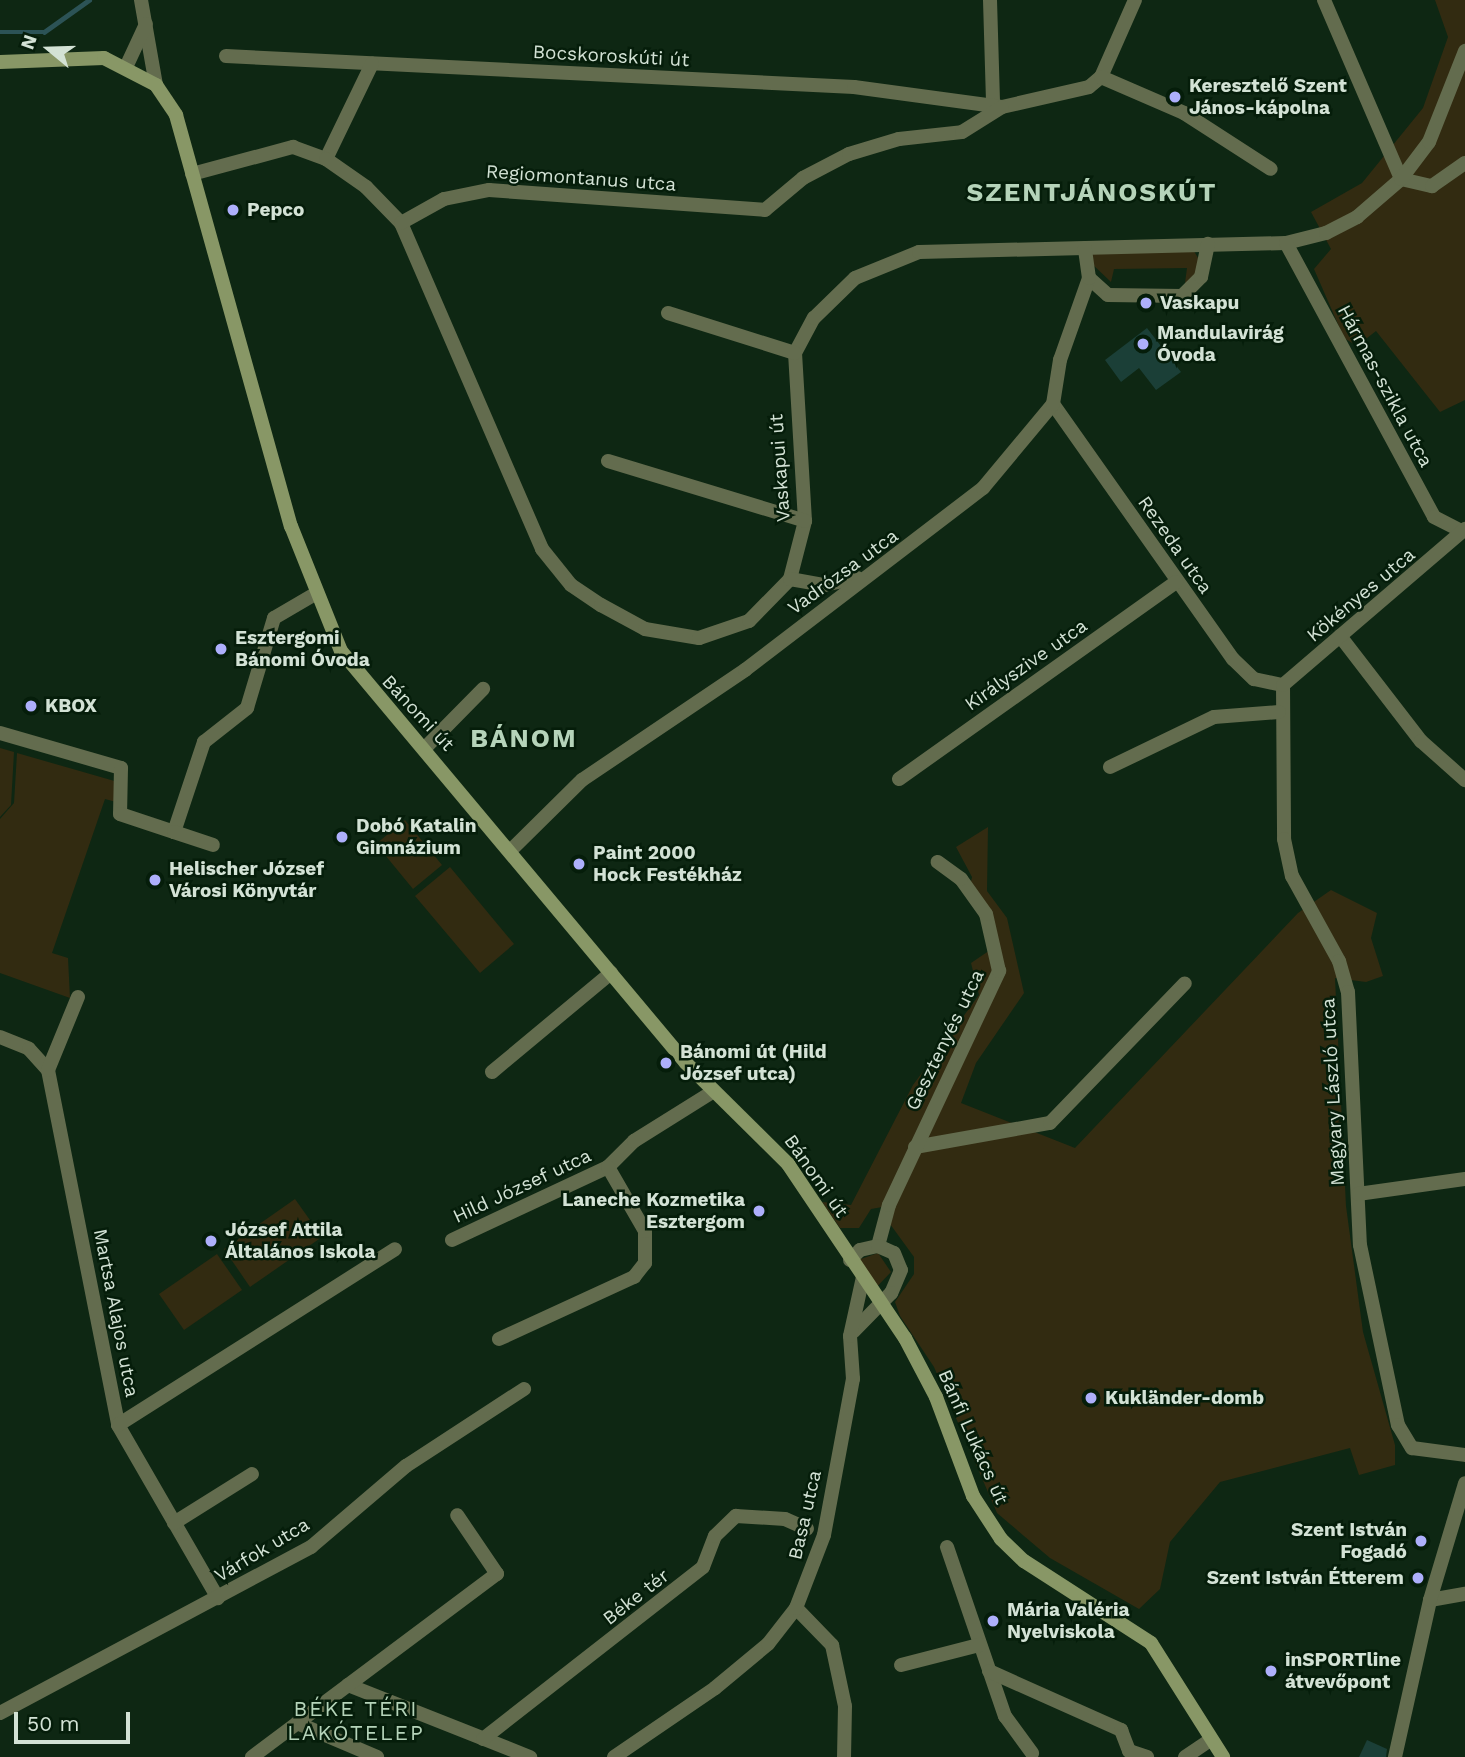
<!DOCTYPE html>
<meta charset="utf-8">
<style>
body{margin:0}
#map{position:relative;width:1465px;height:1757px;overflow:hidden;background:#0e2713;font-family:"Work Sans",sans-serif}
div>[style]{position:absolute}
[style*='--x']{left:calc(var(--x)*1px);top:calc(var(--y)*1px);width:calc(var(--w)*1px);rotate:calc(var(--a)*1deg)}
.green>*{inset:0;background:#322b11}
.stream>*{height:4.5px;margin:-2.25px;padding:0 2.25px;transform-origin:2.25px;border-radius:2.25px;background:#2c5356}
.building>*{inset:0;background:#1b3f37}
.street>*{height:14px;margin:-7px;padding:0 7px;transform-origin:7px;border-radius:7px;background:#636c4e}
.secondary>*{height:14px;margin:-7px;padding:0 7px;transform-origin:7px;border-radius:7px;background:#889766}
.dots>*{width:19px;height:19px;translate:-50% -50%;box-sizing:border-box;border:4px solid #051d0a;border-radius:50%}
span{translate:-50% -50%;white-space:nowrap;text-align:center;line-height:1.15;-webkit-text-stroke:5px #051d0a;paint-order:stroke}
.street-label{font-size:19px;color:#d3e2d5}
.poi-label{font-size:19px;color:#d3e2d5;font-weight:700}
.left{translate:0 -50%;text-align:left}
.right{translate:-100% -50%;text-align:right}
.neighbourhood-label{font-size:21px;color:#b5d3b9;letter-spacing:2px}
.district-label{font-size:26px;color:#b5d3b9;font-weight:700;letter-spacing:2px}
.north{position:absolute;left:14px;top:14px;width:70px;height:70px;-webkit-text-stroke:5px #051d0a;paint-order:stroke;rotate:289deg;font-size:19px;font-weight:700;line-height:28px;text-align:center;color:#d3e2d5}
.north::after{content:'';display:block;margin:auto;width:24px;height:32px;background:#d3e2d5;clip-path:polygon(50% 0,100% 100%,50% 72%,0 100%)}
.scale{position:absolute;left:14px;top:1712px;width:116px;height:32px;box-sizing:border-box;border:4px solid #d3e2d5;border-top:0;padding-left:9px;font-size:21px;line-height:24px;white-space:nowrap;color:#d3e2d5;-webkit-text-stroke:5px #051d0a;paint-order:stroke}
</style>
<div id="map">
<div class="green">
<div style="clip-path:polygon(1435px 0,1465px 0,1465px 400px,1440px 412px,1376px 331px,1357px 346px,1344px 338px,1314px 269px,1331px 249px,1311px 212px,1362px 183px,1423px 108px,1448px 37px)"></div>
<div style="clip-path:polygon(1093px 251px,1194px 251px,1201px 263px,1192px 282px,1185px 283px,1187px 268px,1114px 269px,1111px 282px,1091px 263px)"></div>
<div style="clip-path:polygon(0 748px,14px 752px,11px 805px,0 817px)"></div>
<div style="clip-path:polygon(17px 753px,118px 782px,116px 802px,105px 799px,52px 953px,68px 958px,70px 998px,0 973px,0 819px,14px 803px)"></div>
<div style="clip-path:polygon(405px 820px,442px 865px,413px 889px,376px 844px)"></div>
<div style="clip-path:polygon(988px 827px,987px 891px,1007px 918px,1024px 993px,976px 1063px,961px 1103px,1075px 1148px,1298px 913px,1331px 890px,1377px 913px,1371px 938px,1383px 976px,1366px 982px,1335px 978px,1346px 1206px,1363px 1332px,1395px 1445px,1395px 1465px,1359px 1475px,1350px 1448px,1220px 1482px,1170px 1542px,1160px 1589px,1139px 1609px,1050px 1558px,997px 1513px,934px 1367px,900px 1316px,895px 1302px,914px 1274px,914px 1257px,890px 1224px,894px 1205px,871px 1209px,859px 1228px,840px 1228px,822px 1202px,851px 1205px,913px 1085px,979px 995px,971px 963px,999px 944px,968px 895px,972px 877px,956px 847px)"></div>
<div style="clip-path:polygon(450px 867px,514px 944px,480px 973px,415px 896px)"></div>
<div style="clip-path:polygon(295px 1199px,322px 1237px,250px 1287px,224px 1249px)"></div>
<div style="clip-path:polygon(878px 1253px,891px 1272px,871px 1293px,858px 1260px)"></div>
<div style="clip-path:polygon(217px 1254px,242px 1290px,184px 1330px,159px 1294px)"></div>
</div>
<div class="stream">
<div style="--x:0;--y:32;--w:44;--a:0"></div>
<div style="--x:44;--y:32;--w:55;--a:-35.4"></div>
</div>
<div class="building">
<div style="clip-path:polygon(1147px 328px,1181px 372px,1156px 390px,1139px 368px,1121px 382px,1105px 360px)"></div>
<div style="clip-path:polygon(1367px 1740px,1387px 1749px,1386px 1757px,1359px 1757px)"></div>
</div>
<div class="street">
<div style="--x:141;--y:0;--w:86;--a:80"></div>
<div style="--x:990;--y:0;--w:101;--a:88.3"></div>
<div style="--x:1324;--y:0;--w:195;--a:66.7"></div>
<div style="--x:1401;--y:179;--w:32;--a:13"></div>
<div style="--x:1432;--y:186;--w:40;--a:-34.9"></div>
<div style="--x:226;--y:56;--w:629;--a:2.83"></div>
<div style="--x:854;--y:87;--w:149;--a:7.7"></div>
<div style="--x:1002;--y:107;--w:89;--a:-12.9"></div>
<div style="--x:1089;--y:87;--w:16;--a:-40"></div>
<div style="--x:1101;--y:77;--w:84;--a:-66.2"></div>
<div style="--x:127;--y:65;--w:45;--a:-65.1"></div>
<div style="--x:1101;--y:77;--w:90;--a:23.4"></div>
<div style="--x:1184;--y:113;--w:103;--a:32.8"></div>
<div style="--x:326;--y:159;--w:106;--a:-64.2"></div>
<div style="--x:192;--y:174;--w:105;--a:-15"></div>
<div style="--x:293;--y:147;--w:35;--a:20"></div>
<div style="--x:326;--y:159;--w:49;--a:35"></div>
<div style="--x:366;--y:187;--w:50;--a:45.8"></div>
<div style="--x:401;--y:223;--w:355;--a:66.6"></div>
<div style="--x:542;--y:549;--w:46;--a:51.1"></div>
<div style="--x:571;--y:585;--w:36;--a:34"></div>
<div style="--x:601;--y:605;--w:50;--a:28.6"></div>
<div style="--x:645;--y:629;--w:55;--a:9.5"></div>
<div style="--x:699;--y:638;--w:53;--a:-18.8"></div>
<div style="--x:749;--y:621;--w:59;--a:-45.7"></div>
<div style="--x:790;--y:579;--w:60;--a:-75.5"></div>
<div style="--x:805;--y:521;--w:168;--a:-93.4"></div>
<div style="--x:795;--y:353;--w:40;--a:-62"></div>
<div style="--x:814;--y:318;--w:57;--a:-44.3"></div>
<div style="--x:855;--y:278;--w:69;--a:-22.1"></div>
<div style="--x:919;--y:252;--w:367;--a:-1.4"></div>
<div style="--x:1286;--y:243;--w:41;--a:-14"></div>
<div style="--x:1326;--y:233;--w:35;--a:-27"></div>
<div style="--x:1357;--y:217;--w:58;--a:-40.8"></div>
<div style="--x:1401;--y:179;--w:46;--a:-52.9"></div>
<div style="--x:1429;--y:142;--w:98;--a:-68.4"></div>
<div style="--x:401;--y:223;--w:49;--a:-29.2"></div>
<div style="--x:444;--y:199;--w:46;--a:-11.3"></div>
<div style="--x:489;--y:190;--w:277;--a:4.1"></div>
<div style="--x:765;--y:210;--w:50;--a:-40.1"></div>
<div style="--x:803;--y:178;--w:52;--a:-27.6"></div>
<div style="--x:849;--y:154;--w:52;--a:-16.7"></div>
<div style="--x:899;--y:139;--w:63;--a:-6.3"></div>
<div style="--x:962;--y:132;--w:47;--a:-32"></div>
<div style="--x:1286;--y:243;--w:311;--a:61.6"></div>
<div style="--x:1434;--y:517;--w:30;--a:27"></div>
<div style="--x:1089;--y:278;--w:25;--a:42"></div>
<div style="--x:1108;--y:295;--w:74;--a:0.8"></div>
<div style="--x:1182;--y:296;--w:27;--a:-45"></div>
<div style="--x:1201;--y:277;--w:34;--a:-78"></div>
<div style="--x:668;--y:313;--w:133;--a:17.5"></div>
<div style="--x:1053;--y:404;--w:312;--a:54.8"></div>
<div style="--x:1233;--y:659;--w:29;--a:44"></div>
<div style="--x:1254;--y:679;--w:30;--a:12"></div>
<div style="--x:608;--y:461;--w:206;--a:16.9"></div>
<div style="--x:790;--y:579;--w:35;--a:10"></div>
<div style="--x:824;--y:585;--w:34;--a:-12"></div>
<div style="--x:1340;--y:636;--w:133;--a:52.4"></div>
<div style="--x:1421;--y:741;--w:59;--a:41.6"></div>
<div style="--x:1283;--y:685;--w:154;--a:89.6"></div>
<div style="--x:1284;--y:839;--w:38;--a:78"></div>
<div style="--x:1292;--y:876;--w:97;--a:61.1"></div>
<div style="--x:1339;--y:961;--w:32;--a:74"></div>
<div style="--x:1348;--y:992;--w:253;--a:87.3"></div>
<div style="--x:1360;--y:1245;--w:184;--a:78.1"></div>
<div style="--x:1398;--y:1425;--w:27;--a:59"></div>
<div style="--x:1412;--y:1448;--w:53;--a:7.5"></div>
<div style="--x:1283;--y:685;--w:240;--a:-40.6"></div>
<div style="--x:0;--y:733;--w:126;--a:16.1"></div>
<div style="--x:121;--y:768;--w:46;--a:91.2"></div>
<div style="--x:120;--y:814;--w:57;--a:18.4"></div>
<div style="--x:174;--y:832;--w:95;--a:-71.6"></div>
<div style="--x:204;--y:742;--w:55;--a:-38.3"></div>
<div style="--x:247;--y:708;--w:94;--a:-73.3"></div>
<div style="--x:274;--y:618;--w:48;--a:-30.3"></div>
<div style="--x:425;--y:748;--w:83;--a:-45.5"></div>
<div style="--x:1110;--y:767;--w:115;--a:-25.7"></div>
<div style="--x:1214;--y:717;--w:65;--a:-4.4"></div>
<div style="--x:899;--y:779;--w:340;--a:-35.4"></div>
<div style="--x:174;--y:832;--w:41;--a:18.4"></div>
<div style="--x:511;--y:850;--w:100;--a:-44.6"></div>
<div style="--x:582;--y:780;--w:197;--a:-34"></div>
<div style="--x:745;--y:670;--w:300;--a:-37.4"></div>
<div style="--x:983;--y:488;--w:109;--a:-50.2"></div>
<div style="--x:1053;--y:404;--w:45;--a:-81"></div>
<div style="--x:1060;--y:360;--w:87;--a:-70.5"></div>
<div style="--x:1089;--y:278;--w:30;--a:-98"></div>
<div style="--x:0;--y:1037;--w:31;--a:22"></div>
<div style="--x:29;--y:1049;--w:28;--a:48"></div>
<div style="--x:48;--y:1070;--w:362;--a:78.8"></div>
<div style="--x:118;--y:1425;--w:200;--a:60"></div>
<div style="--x:48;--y:1070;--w:79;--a:-67.7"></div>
<div style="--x:492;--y:1072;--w:155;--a:-39.8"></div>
<div style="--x:915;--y:1147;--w:137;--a:-10.1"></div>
<div style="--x:1050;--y:1123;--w:194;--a:-46"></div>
<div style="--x:1358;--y:1194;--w:108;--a:-8"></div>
<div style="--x:452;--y:1240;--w:172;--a:-25.1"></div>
<div style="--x:608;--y:1167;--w:37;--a:-45"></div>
<div style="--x:634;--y:1141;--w:94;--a:-32"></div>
<div style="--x:878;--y:1246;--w:42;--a:-75"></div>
<div style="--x:889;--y:1205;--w:259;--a:-64.8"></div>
<div style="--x:999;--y:971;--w:58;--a:-102.8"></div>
<div style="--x:986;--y:914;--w:43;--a:-125.5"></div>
<div style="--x:961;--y:879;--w:29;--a:-144"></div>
<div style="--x:850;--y:1260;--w:14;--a:-45"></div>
<div style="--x:860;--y:1250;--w:18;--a:-13"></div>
<div style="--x:878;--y:1246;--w:17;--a:24"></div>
<div style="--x:894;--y:1253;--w:18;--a:68"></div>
<div style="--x:901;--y:1270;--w:25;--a:113"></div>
<div style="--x:891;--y:1293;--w:54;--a:134.3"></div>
<div style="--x:499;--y:1339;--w:149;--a:-24.7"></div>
<div style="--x:634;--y:1277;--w:18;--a:-52"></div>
<div style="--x:645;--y:1263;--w:32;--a:-90"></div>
<div style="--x:645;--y:1231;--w:74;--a:-120"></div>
<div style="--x:118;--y:1425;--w:328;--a:-32.4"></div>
<div style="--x:174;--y:1523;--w:92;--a:-32.1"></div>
<div style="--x:947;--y:1547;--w:179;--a:71.1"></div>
<div style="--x:1005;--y:1716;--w:46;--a:53.9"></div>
<div style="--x:1430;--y:1600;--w:36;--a:-10"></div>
<div style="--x:796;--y:1608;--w:52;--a:45.8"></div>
<div style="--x:832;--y:1645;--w:62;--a:78"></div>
<div style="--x:845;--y:1706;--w:51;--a:91.1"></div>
<div style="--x:901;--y:1665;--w:81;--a:-14.4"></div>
<div style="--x:989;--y:1671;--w:145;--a:24.1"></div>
<div style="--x:1121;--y:1730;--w:22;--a:69"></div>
<div style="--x:348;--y:1685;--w:196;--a:21.6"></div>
<div style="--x:0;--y:1713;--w:353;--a:-28.1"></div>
<div style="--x:311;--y:1547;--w:125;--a:-40.5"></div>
<div style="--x:406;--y:1466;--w:141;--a:-33.1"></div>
<div style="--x:297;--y:1723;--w:87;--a:23"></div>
<div style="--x:483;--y:1739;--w:279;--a:-38"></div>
<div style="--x:703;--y:1567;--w:33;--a:-69"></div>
<div style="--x:715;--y:1536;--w:29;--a:-44"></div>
<div style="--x:736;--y:1516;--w:49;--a:3.5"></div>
<div style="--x:785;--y:1519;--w:24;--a:24"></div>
<div style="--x:1129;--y:1751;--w:19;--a:18"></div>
<div style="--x:252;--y:1757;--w:306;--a:-36.8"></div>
<div style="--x:497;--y:1574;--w:71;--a:-124.1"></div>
<div style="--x:614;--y:1757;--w:122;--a:-34.3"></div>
<div style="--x:715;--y:1688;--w:69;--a:-39.7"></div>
<div style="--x:768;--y:1644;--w:46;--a:-52.1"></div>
<div style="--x:796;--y:1608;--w:78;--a:-69"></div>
<div style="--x:824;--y:1535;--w:159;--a:-79.5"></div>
<div style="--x:853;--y:1379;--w:43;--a:-94"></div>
<div style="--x:850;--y:1336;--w:60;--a:-77.6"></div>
<div style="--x:1185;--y:1757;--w:30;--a:-34"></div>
<div style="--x:1395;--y:1757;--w:161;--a:-77.4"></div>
<div style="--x:1430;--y:1600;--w:122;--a:-73.3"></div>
</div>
<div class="secondary">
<div style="--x:0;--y:62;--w:104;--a:-2.2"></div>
<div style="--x:104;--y:58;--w:59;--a:27.4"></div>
<div style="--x:156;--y:85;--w:36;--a:56"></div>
<div style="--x:176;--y:115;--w:427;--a:74.4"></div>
<div style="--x:291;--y:526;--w:135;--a:68.2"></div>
<div style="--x:341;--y:651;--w:537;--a:50.06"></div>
<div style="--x:686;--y:1063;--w:144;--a:44.7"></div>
<div style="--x:788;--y:1164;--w:210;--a:56.1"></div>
<div style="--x:905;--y:1338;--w:67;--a:62.3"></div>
<div style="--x:936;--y:1397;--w:106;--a:69.5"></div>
<div style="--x:973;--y:1496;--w:51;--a:56.9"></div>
<div style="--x:1001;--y:1539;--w:32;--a:44"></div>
<div style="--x:1024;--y:1561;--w:151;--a:32.8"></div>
<div style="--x:1151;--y:1643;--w:135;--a:57.7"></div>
</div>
<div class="dots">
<div style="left:1175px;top:97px;background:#adaffb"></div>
<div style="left:233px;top:210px;background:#adaffb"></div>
<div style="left:1146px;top:303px;background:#adaffb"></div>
<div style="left:1143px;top:344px;background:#adaffb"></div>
<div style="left:221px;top:649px;background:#adaffb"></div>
<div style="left:31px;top:706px;background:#adaffb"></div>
<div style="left:342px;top:837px;background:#adaffb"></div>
<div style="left:579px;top:864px;background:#adaffb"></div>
<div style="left:155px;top:880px;background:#adaffb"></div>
<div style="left:666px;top:1063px;background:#adaffb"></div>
<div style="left:759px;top:1211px;background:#adaffb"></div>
<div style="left:211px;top:1241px;background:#adaffb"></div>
<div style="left:1091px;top:1398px;background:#adaffb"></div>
<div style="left:1421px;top:1541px;background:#adaffb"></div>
<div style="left:1418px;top:1578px;background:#adaffb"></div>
<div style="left:993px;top:1621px;background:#adaffb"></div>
<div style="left:1271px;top:1671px;background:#adaffb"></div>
</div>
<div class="street-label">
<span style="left:611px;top:56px;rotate:3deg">Bocskoroskúti út</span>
<span style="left:581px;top:178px;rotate:4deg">Regiomontanus utca</span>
<span style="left:1385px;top:386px;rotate:62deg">Hármas-szikla utca</span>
<span style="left:780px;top:468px;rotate:-94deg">Vaskapui út</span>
<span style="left:1175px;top:545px;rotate:55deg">Rezeda utca</span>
<span style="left:843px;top:572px;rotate:-36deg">Vadrózsa utca</span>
<span style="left:1361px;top:595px;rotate:-40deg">Kökényes utca</span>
<span style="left:1026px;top:665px;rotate:-35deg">Királyszive utca</span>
<span style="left:418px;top:713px;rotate:47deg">Bánomi út</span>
<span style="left:945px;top:1040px;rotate:-64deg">Gesztenyés utca</span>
<span style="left:1333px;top:1092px;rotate:-93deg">Magyary László utca</span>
<span style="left:816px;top:1176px;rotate:55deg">Bánomi út</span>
<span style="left:522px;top:1186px;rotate:-25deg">Hild József utca</span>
<span style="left:116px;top:1313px;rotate:79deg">Martsa Alajos utca</span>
<span style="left:973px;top:1437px;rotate:66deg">Bánfi Lukács út</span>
<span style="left:805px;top:1515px;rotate:-77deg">Basa utca</span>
<span style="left:262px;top:1550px;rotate:-31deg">Várfok utca</span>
<span style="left:636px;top:1597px;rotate:-38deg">Béke tér</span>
</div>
<div class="poi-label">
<span class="left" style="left:1189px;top:97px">Keresztelő Szent<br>János-kápolna</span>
<span class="left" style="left:247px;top:210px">Pepco</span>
<span class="left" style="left:1160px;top:303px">Vaskapu</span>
<span class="left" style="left:1157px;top:344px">Mandulavirág<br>Óvoda</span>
<span class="left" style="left:235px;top:649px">Esztergomi<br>Bánomi Óvoda</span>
<span class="left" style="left:45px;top:706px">KBOX</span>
<span class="left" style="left:356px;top:837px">Dobó Katalin<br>Gimnázium</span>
<span class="left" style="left:593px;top:864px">Paint 2000<br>Hock Festékház</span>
<span class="left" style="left:169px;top:880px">Helischer József<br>Városi Könyvtár</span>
<span class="left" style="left:680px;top:1063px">Bánomi út (Hild<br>József utca)</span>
<span class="right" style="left:745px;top:1211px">Laneche Kozmetika<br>Esztergom</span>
<span class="left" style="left:225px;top:1241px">József Attila<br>Általános Iskola</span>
<span class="left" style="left:1105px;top:1398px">Kukländer-domb</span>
<span class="right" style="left:1407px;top:1541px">Szent István<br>Fogadó</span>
<span class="right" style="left:1404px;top:1578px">Szent István Étterem</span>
<span class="left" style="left:1007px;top:1621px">Mária Valéria<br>Nyelviskola</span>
<span class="left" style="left:1285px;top:1671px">inSPORTline<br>átvevőpont</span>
</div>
<div class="neighbourhood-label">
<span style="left:356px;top:1721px">BÉKE TÉRI<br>LAKÓTELEP</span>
</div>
<div class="district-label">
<span style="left:1092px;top:193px">SZENTJÁNOSKÚT</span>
<span style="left:524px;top:739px">BÁNOM</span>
</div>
<div class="north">N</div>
<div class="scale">50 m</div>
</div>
